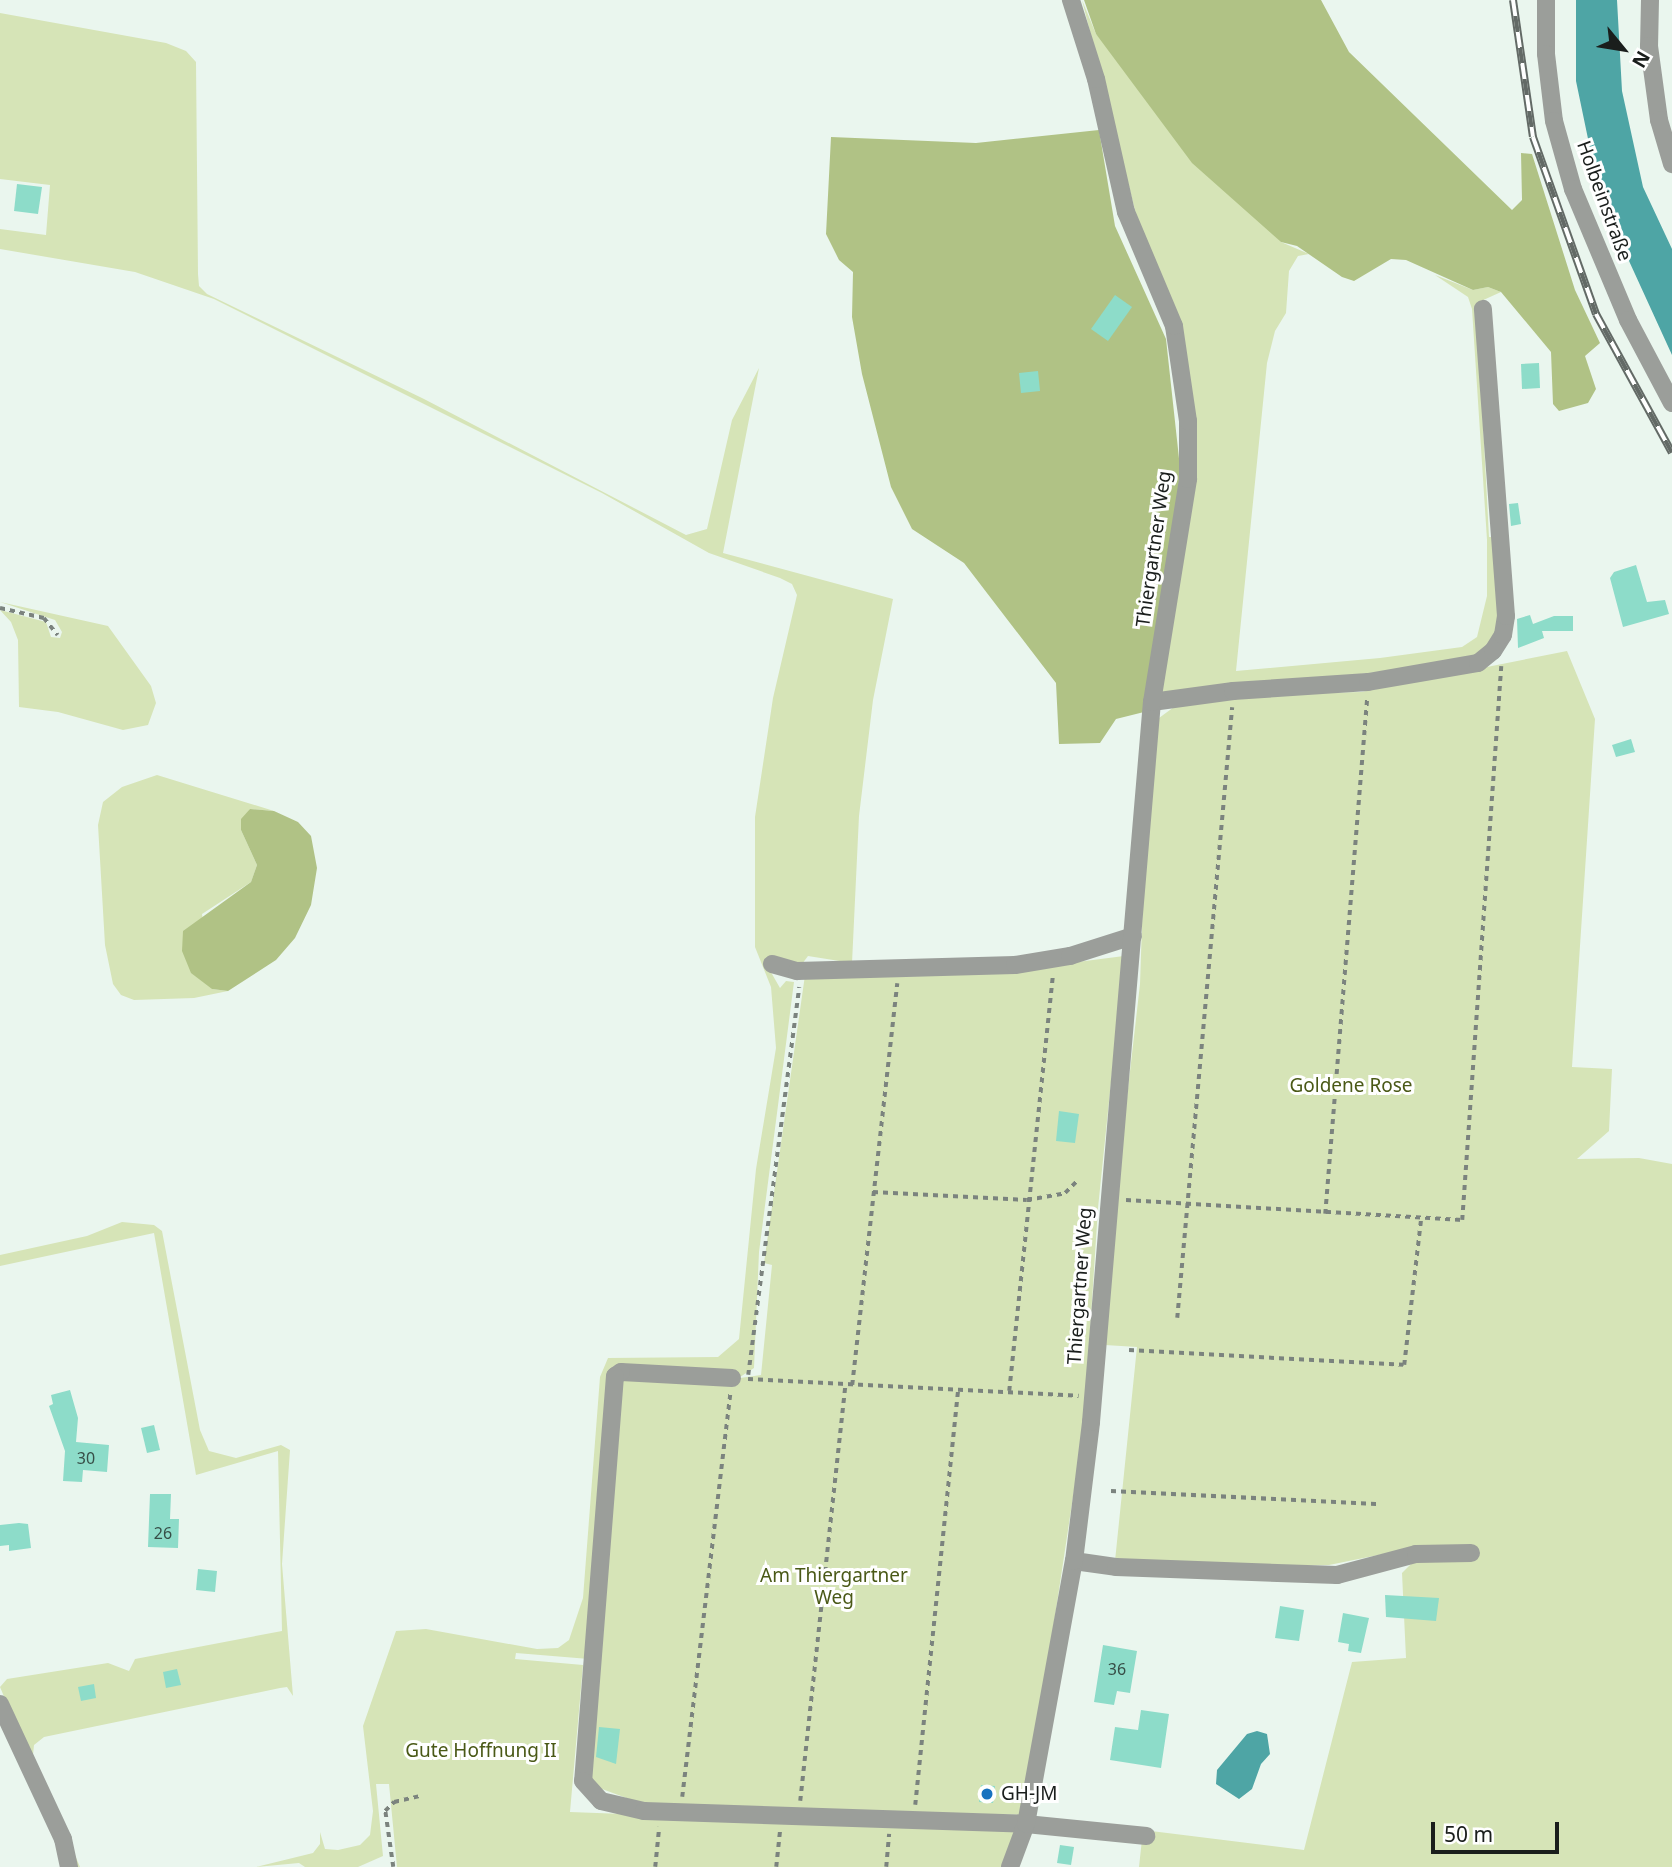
<!DOCTYPE html>
<meta charset="utf-8">
<style>
body{margin:0}
#map{position:relative;width:1672px;height:1867px;overflow:hidden;background:#eaf6ee;font-family:"Noto Sans",sans-serif}
div>[style]{position:absolute}
[style*='--x']{left:calc(var(--x)*1px);top:calc(var(--y)*1px);width:calc(var(--w)*1px);rotate:calc(var(--a)*1deg)}
.green>*{inset:0;background:#d6e4b7}
.forest>*{inset:0;background:#b0c285}
.water>*{inset:0;background:#4ea5a5}
.building>*{inset:0;background:#8ddcc9}
.path>*{height:3.5px;margin-top:-1.75px;transform-origin:0;background:repeating-linear-gradient(90deg,#7b837e 0 5px,transparent 0 10px)}
.minor>*{height:18px;margin:-9px;padding:0 9px;transform-origin:9px;border-radius:9px;background:#9b9e9a}
.rail>*{height:8px;margin-top:-4px;transform-origin:0;background:repeating-linear-gradient(90deg,#fff 0 16px,#636a66 0 32px);box-sizing:border-box;border-block:2px solid #636a66}
.dots>*{width:19px;height:19px;translate:-50% -50%;box-sizing:border-box;border:4px solid #fff;border-radius:50%}
span{translate:-50% -50%;white-space:nowrap;text-align:center;line-height:1.15;-webkit-text-stroke:6px #fff;paint-order:stroke}
.number-label{font-size:16px;color:#374e47}
.number-label span{-webkit-text-stroke-width:0}
.street-label{font-size:19px;color:#1a1e1c}
.park-label{font-size:19px;color:#4a5917}
.poi-label{font-size:19px;color:#1a1e1c}
.left{translate:0 -50%;text-align:left}
.north{position:absolute;left:1588px;top:14px;width:70px;height:70px;-webkit-text-stroke:5px #fff;paint-order:stroke;rotate:120deg;font-size:19px;font-weight:700;line-height:28px;text-align:center;color:#1a1e1c}
.north::after{content:'';display:block;margin:auto;width:24px;height:32px;background:#1a1e1c;clip-path:polygon(50% 0,100% 100%,50% 72%,0 100%)}
.scale{position:absolute;left:1431px;top:1822px;width:128px;height:32px;box-sizing:border-box;border:4px solid #1a1e1c;border-top:0;padding-left:9px;font-size:21px;line-height:24px;white-space:nowrap;color:#1a1e1c;-webkit-text-stroke:5px #fff;paint-order:stroke}
</style>
<div id="map">
<div class="green">
<div style="clip-path:polygon(1082px 0,1096px 34px,1281px 242px,1309px 254px,1298px 256px,1289px 271px,1286px 313px,1275px 331px,1267px 363px,1236px 671px,1380px 658px,1462px 647px,1477px 637px,1487px 596px,1487px 540px,1472px 309px,1468px 297px,1435px 275px,1473px 290px,1488px 287px,1501px 292px,1479px 302px,1477px 311px,1489px 537px,1497px 537px,1501px 625px,1482px 653px,1444px 665px,1165px 695px,1160px 690px,1192px 501px,1181px 357px,1144px 246px)"></div>
<div style="clip-path:polygon(0 13px,166px 43px,186px 51px,196px 62px,198px 274px,199px 286px,207px 294px,424px 399px,686px 535px,707px 529px,732px 420px,759px 368px,723px 553px,893px 599px,873px 700px,859px 816px,852px 963px,808px 956px,802px 964px,768px 967px,780px 988px,786px 981px,794px 982px,759px 1252px,754px 1368px,740px 1377px,611px 1369px,589px 1659px,516px 1653px,515px 1659px,583px 1665px,570px 1812px,1021px 1829px,1005px 1867px,397px 1867px,389px 1784px,376px 1784px,383px 1856px,358px 1867px,305px 1867px,299px 1863px,256px 1867px,313px 1853px,320px 1844px,320px 1832px,325px 1849px,338px 1850px,360px 1845px,370px 1835px,373px 1811px,363px 1726px,396px 1631px,426px 1629px,537px 1649px,558px 1648px,569px 1640px,583px 1598px,600px 1377px,608px 1358px,718px 1357px,739px 1339px,756px 1169px,776px 1048px,771px 987px,755px 947px,755px 817px,773px 698px,797px 595px,792px 584px,780px 578px,709px 553px,602px 493px,214px 299px,135px 272px,0 249px,0 229px,46px 235px,50px 185px,0 179px)"></div>
<div style="clip-path:polygon(0 602px,108px 626px,151px 686px,156px 703px,148px 725px,123px 730px,58px 712px,19px 707px,18px 640px,11px 622px,0 610px,46px 622px,51px 637px,60px 638px,62px 632px,55px 620px)"></div>
<div style="clip-path:polygon(1567px 651px,1595px 719px,1572px 1067px,1612px 1069px,1609px 1131px,1577px 1159px,1639px 1158px,1672px 1164px,1672px 1867px,1139px 1867px,1143px 1830px,1304px 1850px,1352px 1662px,1406px 1658px,1402px 1573px,1418px 1557px,1413px 1548px,1329px 1565px,1233px 1567px,1115px 1561px,1137px 1347px,1105px 1345px,1116px 1194px,1140px 984px,1144px 866px,1159px 718px,1174px 707px,1233px 695px,1361px 692px)"></div>
<div style="clip-path:polygon(157px 775px,274px 811px,250px 809px,241px 830px,257px 865px,251px 882px,202px 914px,212px 989px,228px 991px,194px 998px,134px 1000px,121px 995px,113px 984px,105px 945px,98px 825px,103px 802px,122px 787px)"></div>
<div style="clip-path:polygon(1124px 956px,1098px 1208px,1084px 1424px,1025px 1815px,648px 1806px,594px 1786px,586px 1760px,619px 1376px,733px 1379px,761px 1375px,772px 1265px,764px 1263px,805px 975px,1054px 965px)"></div>
<div style="clip-path:polygon(122px 1222px,154px 1225px,162px 1231px,200px 1430px,209px 1451px,236px 1458px,281px 1445px,290px 1450px,282px 1564px,293px 1696px,287px 1687px,280px 1688px,44px 1737px,34px 1745px,33px 1755px,80px 1867px,76px 1867px,0 1687px,7px 1679px,108px 1663px,129px 1671px,135px 1659px,282px 1631px,278px 1451px,196px 1475px,154px 1233px,0 1266px,0 1255px,87px 1236px)"></div>
</div>
<div class="forest">
<div style="clip-path:polygon(1084px 0,1321px 0,1349px 52px,1512px 210px,1522px 200px,1521px 153px,1532px 154px,1575px 290px,1600px 343px,1585px 356px,1596px 389px,1588px 403px,1559px 411px,1553px 404px,1551px 352px,1501px 292px,1488px 287px,1473px 290px,1406px 260px,1391px 259px,1354px 281px,1342px 277px,1297px 246px,1281px 242px,1192px 163px,1096px 34px)"></div>
<div style="clip-path:polygon(1099px 130px,1115px 226px,1166px 339px,1183px 495px,1144px 712px,1116px 719px,1100px 743px,1059px 744px,1056px 683px,964px 563px,912px 529px,891px 487px,862px 374px,852px 317px,853px 272px,839px 260px,826px 234px,831px 137px,976px 143px)"></div>
<div style="clip-path:polygon(250px 809px,274px 811px,298px 822px,311px 836px,317px 868px,311px 905px,295px 938px,276px 960px,228px 991px,212px 989px,191px 973px,182px 951px,183px 931px,251px 882px,257px 865px,241px 830px,241px 819px)"></div>
</div>
<div class="water">
<div style="clip-path:polygon(1576px 0,1617px 0,1622px 91px,1643px 187px,1672px 249px,1672px 355px,1624px 250px,1592px 158px,1576px 81px)"></div>
<div style="clip-path:polygon(1257px 1731px,1267px 1734px,1270px 1754px,1261px 1764px,1252px 1789px,1239px 1799px,1216px 1784px,1217px 1770px,1247px 1734px)"></div>
</div>
<div class="building">
<div style="clip-path:polygon(17px 184px,42px 187px,38px 214px,14px 211px)"></div>
<div style="clip-path:polygon(1115px 295px,1132px 307px,1108px 341px,1091px 329px)"></div>
<div style="clip-path:polygon(1539px 363px,1540px 388px,1522px 389px,1521px 364px)"></div>
<div style="clip-path:polygon(1038px 371px,1040px 391px,1021px 393px,1019px 373px)"></div>
<div style="clip-path:polygon(1518px 503px,1521px 524px,1511px 526px,1509px 504px)"></div>
<div style="clip-path:polygon(1636px 565px,1647px 602px,1665px 600px,1669px 614px,1623px 627px,1610px 578px,1614px 572px)"></div>
<div style="clip-path:polygon(1530px 615px,1533px 624px,1554px 616px,1573px 616px,1573px 631px,1542px 631px,1544px 638px,1518px 648px,1517px 619px)"></div>
<div style="clip-path:polygon(1631px 739px,1635px 752px,1616px 757px,1612px 745px)"></div>
<div style="clip-path:polygon(1059px 1111px,1079px 1114px,1075px 1143px,1056px 1141px)"></div>
<div style="clip-path:polygon(70px 1390px,78px 1418px,76px 1442px,109px 1445px,107px 1472px,83px 1470px,82px 1482px,63px 1481px,65px 1451px,49px 1406px,53px 1404px,51px 1395px)"></div>
<div style="clip-path:polygon(154px 1425px,160px 1450px,147px 1453px,141px 1428px)"></div>
<div style="clip-path:polygon(150px 1494px,171px 1494px,170px 1519px,179px 1519px,178px 1548px,148px 1547px)"></div>
<div style="clip-path:polygon(19px 1523px,28px 1524px,31px 1548px,9px 1551px,9px 1545px,0 1546px,0 1525px)"></div>
<div style="clip-path:polygon(198px 1569px,217px 1571px,215px 1592px,196px 1590px)"></div>
<div style="clip-path:polygon(1385px 1595px,1439px 1598px,1436px 1621px,1386px 1617px)"></div>
<div style="clip-path:polygon(1280px 1606px,1304px 1610px,1299px 1641px,1275px 1638px)"></div>
<div style="clip-path:polygon(1343px 1613px,1369px 1618px,1361px 1653px,1348px 1651px,1349px 1644px,1338px 1642px)"></div>
<div style="clip-path:polygon(1103px 1645px,1137px 1651px,1130px 1693px,1117px 1691px,1114px 1705px,1094px 1702px)"></div>
<div style="clip-path:polygon(177px 1669px,181px 1685px,166px 1688px,163px 1672px)"></div>
<div style="clip-path:polygon(94px 1684px,96px 1698px,81px 1701px,78px 1687px)"></div>
<div style="clip-path:polygon(1141px 1710px,1169px 1714px,1161px 1768px,1110px 1760px,1115px 1727px,1138px 1730px)"></div>
<div style="clip-path:polygon(599px 1727px,620px 1729px,616px 1764px,596px 1757px)"></div>
<div style="clip-path:polygon(981px 1785px,995px 1786px,993px 1803px,979px 1802px)"></div>
<div style="clip-path:polygon(1060px 1845px,1074px 1847px,1071px 1865px,1057px 1863px)"></div>
</div>
<div class="path">
<div style="--x:0;--y:608;--w:45;--a:12.8"></div>
<div style="--x:44;--y:618;--w:22;--a:51"></div>
<div style="--x:873;--y:1192;--w:154;--a:3"></div>
<div style="--x:1027;--y:1200;--w:39;--a:-10"></div>
<div style="--x:1065;--y:1193;--w:17;--a:-45"></div>
<div style="--x:1126;--y:1200;--w:337;--a:3.4"></div>
<div style="--x:1462;--y:1220;--w:555;--a:-85.97"></div>
<div style="--x:1325;--y:1214;--w:518;--a:-85.35"></div>
<div style="--x:1177;--y:1318;--w:613;--a:-84.86"></div>
<div style="--x:1129;--y:1350;--w:275;--a:3.1"></div>
<div style="--x:1404;--y:1365;--w:148;--a:-83.4"></div>
<div style="--x:748;--y:1375;--w:391;--a:-82.5"></div>
<div style="--x:748;--y:1379;--w:331;--a:2.9"></div>
<div style="--x:852;--y:1385;--w:404;--a:-83.6"></div>
<div style="--x:1009;--y:1391;--w:418;--a:-84"></div>
<div style="--x:1111;--y:1491;--w:270;--a:2.8"></div>
<div style="--x:682;--y:1797;--w:406;--a:-83.2"></div>
<div style="--x:800;--y:1801;--w:418;--a:-83.8"></div>
<div style="--x:915;--y:1805;--w:416;--a:-84.1"></div>
<div style="--x:393;--y:1867;--w:57;--a:-98.1"></div>
<div style="--x:385;--y:1811;--w:13;--a:-45"></div>
<div style="--x:394;--y:1802;--w:26;--a:-13"></div>
<div style="--x:655;--y:1867;--w:40;--a:-84.3"></div>
<div style="--x:776;--y:1867;--w:36;--a:-84"></div>
<div style="--x:886;--y:1867;--w:33;--a:-85"></div>
</div>
<div class="minor">
<div style="--x:1546;--y:0;--w:54;--a:90"></div>
<div style="--x:1546;--y:54;--w:67;--a:83.2"></div>
<div style="--x:1554;--y:121;--w:71;--a:74.4"></div>
<div style="--x:1573;--y:189;--w:142;--a:67.2"></div>
<div style="--x:1628;--y:320;--w:94;--a:62.1"></div>
<div style="--x:1650;--y:0;--w:46;--a:91.2"></div>
<div style="--x:1649;--y:46;--w:75;--a:82.3"></div>
<div style="--x:1659;--y:120;--w:46;--a:73.5"></div>
<div style="--x:1152;--y:702;--w:82;--a:-7.7"></div>
<div style="--x:1233;--y:691;--w:135;--a:-3.8"></div>
<div style="--x:1368;--y:682;--w:112;--a:-9.8"></div>
<div style="--x:1478;--y:663;--w:19;--a:-39"></div>
<div style="--x:1493;--y:651;--w:19;--a:-58"></div>
<div style="--x:1503;--y:635;--w:19;--a:-81"></div>
<div style="--x:1506;--y:616;--w:308;--a:-94.3"></div>
<div style="--x:772;--y:964;--w:26;--a:16"></div>
<div style="--x:797;--y:971;--w:218;--a:-1.6"></div>
<div style="--x:1015;--y:965;--w:56;--a:-9.3"></div>
<div style="--x:1070;--y:956;--w:66;--a:-17.6"></div>
<div style="--x:732;--y:1378;--w:111;--a:-176.9"></div>
<div style="--x:621;--y:1372;--w:7;--a:146"></div>
<div style="--x:615;--y:1376;--w:406;--a:94.5"></div>
<div style="--x:583;--y:1781;--w:27;--a:48"></div>
<div style="--x:601;--y:1801;--w:44;--a:13.1"></div>
<div style="--x:644;--y:1811;--w:382;--a:1.9"></div>
<div style="--x:1026;--y:1824;--w:121;--a:5.7"></div>
<div style="--x:1074;--y:1561;--w:42;--a:8.1"></div>
<div style="--x:1116;--y:1567;--w:221;--a:2.1"></div>
<div style="--x:1337;--y:1575;--w:82;--a:-14.9"></div>
<div style="--x:1416;--y:1554;--w:55;--a:-1"></div>
<div style="--x:0;--y:1704;--w:149;--a:65"></div>
<div style="--x:63;--y:1839;--w:29;--a:78"></div>
<div style="--x:1010;--y:1867;--w:46;--a:-69.6"></div>
<div style="--x:1026;--y:1824;--w:267;--a:-79.7"></div>
<div style="--x:1074;--y:1561;--w:140;--a:-83"></div>
<div style="--x:1091;--y:1422;--w:723;--a:-85.16"></div>
<div style="--x:1152;--y:702;--w:226;--a:-80.8"></div>
<div style="--x:1188;--y:479;--w:58;--a:-90"></div>
<div style="--x:1188;--y:421;--w:96;--a:-98.4"></div>
<div style="--x:1174;--y:326;--w:124;--a:-112.8"></div>
<div style="--x:1126;--y:212;--w:136;--a:-102.7"></div>
<div style="--x:1096;--y:79;--w:83;--a:-107.6"></div>
</div>
<div class="rail">
<div style="--x:1513;--y:0;--w:138;--a:81.7"></div>
<div style="--x:1533;--y:137;--w:188;--a:70.4"></div>
<div style="--x:1596;--y:314;--w:158;--a:61.3"></div>
</div>
<div class="dots">
<div style="left:987px;top:1794px;background:#1872bf"></div>
</div>
<div class="number-label">
<span style="left:86px;top:1458px">30</span>
<span style="left:163px;top:1533px">26</span>
<span style="left:1117px;top:1669px">36</span>
</div>
<div class="street-label">
<span style="left:1604px;top:201px;rotate:70deg">Holbeinstraße</span>
<span style="left:1154px;top:549px;rotate:-82deg">Thiergartner Weg</span>
<span style="left:1080px;top:1286px;rotate:-86deg">Thiergartner Weg</span>
</div>
<div class="park-label">
<span style="left:1351px;top:1086px">Goldene Rose</span>
<span style="left:834px;top:1587px">Am Thiergartner<br>Weg</span>
<span style="left:481px;top:1751px">Gute Hoffnung II</span>
</div>
<div class="poi-label">
<span class="left" style="left:1001px;top:1794px">GH-JM</span>
</div>
<div class="north">N</div>
<div class="scale">50 m</div>
</div>
